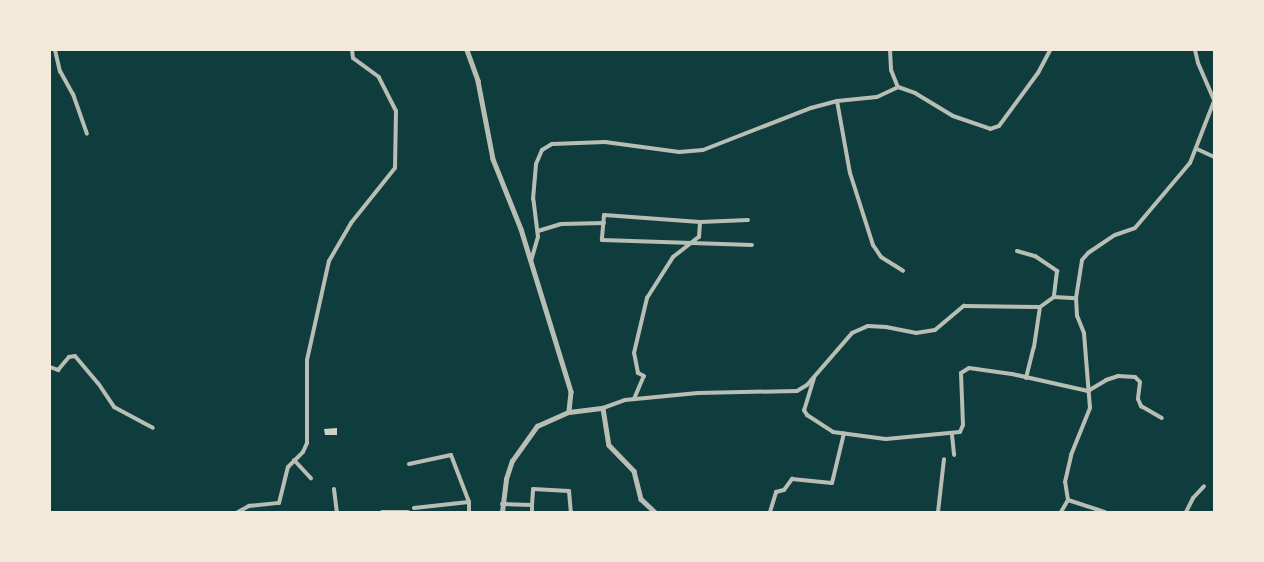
<!DOCTYPE html>
<style>
body{margin:0}
#map{position:relative;width:1264px;height:562px;overflow:hidden;background:#0f3d3e;font-family:Figtree,sans-serif}
div>[style]{position:absolute}
[style*='--x']{left:calc(var(--x)*1px);top:calc(var(--y)*1px);width:calc(var(--w)*1px);rotate:calc(var(--a)*1deg)}
.building>*{inset:0;background:#cfcfc3}
.minor>*{height:4px;margin:-2px;padding:0 2px;transform-origin:2px;border-radius:2px;background:#b8beb3}
.tertiary>*{height:4.5px;margin:-2.25px;padding:0 2.25px;transform-origin:2.25px;border-radius:2.25px;background:#b8beb3}
span{translate:-50% -50%;white-space:nowrap;text-align:center;line-height:1.15;-webkit-text-stroke:5px #f1e9da;paint-order:stroke}
.frame{position:absolute;inset:0;border:51px solid #f1e9da;pointer-events:none}
</style>
<div id="map">
<div class="building">
<div style="clip-path:polygon(337px 428px,337px 435px,325px 435px,324px 429px)"></div>
</div>
<div class="minor">
<div style="--x:55;--y:50;--w:22;--a:77"></div>
<div style="--x:60;--y:71;--w:26;--a:61"></div>
<div style="--x:73;--y:94;--w:42;--a:70.7"></div>
<div style="--x:890;--y:50;--w:20;--a:87"></div>
<div style="--x:891;--y:70;--w:18;--a:68"></div>
<div style="--x:1195;--y:50;--w:13;--a:77"></div>
<div style="--x:1198;--y:63;--w:40;--a:66.6"></div>
<div style="--x:837;--y:101;--w:73;--a:79.8"></div>
<div style="--x:850;--y:173;--w:76;--a:72.3"></div>
<div style="--x:873;--y:245;--w:14;--a:56"></div>
<div style="--x:881;--y:257;--w:26;--a:32"></div>
<div style="--x:1197;--y:149;--w:19;--a:25"></div>
<div style="--x:748;--y:220;--w:48;--a:177.6"></div>
<div style="--x:700;--y:222;--w:96;--a:-175.8"></div>
<div style="--x:604;--y:215;--w:25;--a:95"></div>
<div style="--x:602;--y:240;--w:150;--a:1.9"></div>
<div style="--x:538;--y:231;--w:24;--a:-17"></div>
<div style="--x:561;--y:224;--w:43;--a:-1.3"></div>
<div style="--x:1017;--y:251;--w:19;--a:16"></div>
<div style="--x:1035;--y:256;--w:27;--a:34"></div>
<div style="--x:1057;--y:271;--w:26;--a:97"></div>
<div style="--x:531;--y:261;--w:25;--a:-74"></div>
<div style="--x:538;--y:237;--w:38;--a:-97"></div>
<div style="--x:533;--y:199;--w:35;--a:-85"></div>
<div style="--x:536;--y:164;--w:15;--a:-67"></div>
<div style="--x:542;--y:150;--w:12;--a:-31"></div>
<div style="--x:552;--y:144;--w:53;--a:-2.2"></div>
<div style="--x:605;--y:142;--w:75;--a:7.7"></div>
<div style="--x:679;--y:152;--w:24;--a:-5"></div>
<div style="--x:703;--y:150;--w:116;--a:-21.3"></div>
<div style="--x:811;--y:108;--w:27;--a:-15"></div>
<div style="--x:837;--y:101;--w:40;--a:-5.7"></div>
<div style="--x:877;--y:97;--w:23;--a:-25"></div>
<div style="--x:898;--y:87;--w:18;--a:19"></div>
<div style="--x:915;--y:93;--w:44;--a:31.2"></div>
<div style="--x:953;--y:116;--w:39;--a:19"></div>
<div style="--x:990;--y:129;--w:9;--a:-18"></div>
<div style="--x:999;--y:126;--w:66;--a:-53.7"></div>
<div style="--x:1038;--y:73;--w:26;--a:-62"></div>
<div style="--x:50;--y:367;--w:9;--a:21"></div>
<div style="--x:58;--y:370;--w:17;--a:-50"></div>
<div style="--x:69;--y:357;--w:6;--a:-9"></div>
<div style="--x:75;--y:356;--w:35;--a:50"></div>
<div style="--x:98;--y:383;--w:29;--a:56"></div>
<div style="--x:114;--y:407;--w:44;--a:28.3"></div>
<div style="--x:814;--y:378;--w:34;--a:107"></div>
<div style="--x:804;--y:410;--w:6;--a:59"></div>
<div style="--x:807;--y:415;--w:31;--a:33"></div>
<div style="--x:833;--y:432;--w:53;--a:7.5"></div>
<div style="--x:886;--y:439;--w:74;--a:-5.4"></div>
<div style="--x:960;--y:432;--w:8;--a:-67"></div>
<div style="--x:963;--y:425;--w:52;--a:-92.2"></div>
<div style="--x:961;--y:373;--w:9;--a:-32"></div>
<div style="--x:969;--y:368;--w:43;--a:7.9"></div>
<div style="--x:1012;--y:374;--w:78;--a:12.6"></div>
<div style="--x:1088;--y:391;--w:21;--a:-31"></div>
<div style="--x:1106;--y:380;--w:13;--a:-18"></div>
<div style="--x:1118;--y:376;--w:17;--a:3"></div>
<div style="--x:1135;--y:377;--w:7;--a:45"></div>
<div style="--x:1140;--y:382;--w:17;--a:97"></div>
<div style="--x:1138;--y:399;--w:8;--a:67"></div>
<div style="--x:1141;--y:406;--w:24;--a:30"></div>
<div style="--x:1026;--y:378;--w:32;--a:-76"></div>
<div style="--x:1034;--y:347;--w:40;--a:-81.5"></div>
<div style="--x:634;--y:399;--w:25;--a:-67"></div>
<div style="--x:644;--y:376;--w:7;--a:-153"></div>
<div style="--x:638;--y:373;--w:20;--a:-101"></div>
<div style="--x:634;--y:353;--w:57;--a:-76.7"></div>
<div style="--x:647;--y:298;--w:49;--a:-57.6"></div>
<div style="--x:673;--y:257;--w:33;--a:-38"></div>
<div style="--x:699;--y:237;--w:15;--a:-86"></div>
<div style="--x:603;--y:408;--w:23;--a:-20"></div>
<div style="--x:625;--y:400;--w:73;--a:-5.5"></div>
<div style="--x:698;--y:393;--w:99;--a:-1.2"></div>
<div style="--x:797;--y:391;--w:12;--a:-31"></div>
<div style="--x:807;--y:385;--w:69;--a:-49.1"></div>
<div style="--x:852;--y:333;--w:17;--a:-24"></div>
<div style="--x:868;--y:326;--w:18;--a:3"></div>
<div style="--x:886;--y:327;--w:31;--a:11"></div>
<div style="--x:916;--y:333;--w:19;--a:-9"></div>
<div style="--x:935;--y:330;--w:38;--a:-40"></div>
<div style="--x:964;--y:306;--w:76;--a:0.8"></div>
<div style="--x:1040;--y:307;--w:17;--a:-36"></div>
<div style="--x:1054;--y:297;--w:22;--a:3"></div>
<div style="--x:1076;--y:298;--w:38;--a:-81"></div>
<div style="--x:1082;--y:260;--w:9;--a:-49"></div>
<div style="--x:1088;--y:253;--w:32;--a:-34"></div>
<div style="--x:1115;--y:235;--w:21;--a:-19"></div>
<div style="--x:1135;--y:228;--w:85;--a:-49.8"></div>
<div style="--x:1190;--y:163;--w:66;--a:-68.8"></div>
<div style="--x:952;--y:435;--w:20;--a:84"></div>
<div style="--x:294;--y:460;--w:25;--a:47"></div>
<div style="--x:409;--y:464;--w:43;--a:-12.1"></div>
<div style="--x:451;--y:455;--w:50;--a:69"></div>
<div style="--x:469;--y:502;--w:10;--a:90"></div>
<div style="--x:334;--y:489;--w:23;--a:83"></div>
<div style="--x:1068;--y:500;--w:18;--a:-99"></div>
<div style="--x:1065;--y:482;--w:28;--a:-77"></div>
<div style="--x:1071;--y:455;--w:51;--a:-68"></div>
<div style="--x:1090;--y:408;--w:75;--a:-94.6"></div>
<div style="--x:1084;--y:333;--w:18;--a:-112"></div>
<div style="--x:1077;--y:316;--w:18;--a:-93"></div>
<div style="--x:502;--y:504;--w:30;--a:2"></div>
<div style="--x:532;--y:505;--w:7;--a:90"></div>
<div style="--x:532;--y:505;--w:16;--a:-86"></div>
<div style="--x:533;--y:489;--w:36;--a:3"></div>
<div style="--x:569;--y:491;--w:21;--a:85"></div>
<div style="--x:414;--y:508;--w:55;--a:-6.2"></div>
<div style="--x:238;--y:512;--w:13;--a:-29"></div>
<div style="--x:249;--y:506;--w:30;--a:-6"></div>
<div style="--x:279;--y:503;--w:37;--a:-76"></div>
<div style="--x:288;--y:467;--w:21;--a:-45"></div>
<div style="--x:303;--y:452;--w:10;--a:-66"></div>
<div style="--x:307;--y:443;--w:83;--a:-90"></div>
<div style="--x:307;--y:360;--w:101;--a:-77.5"></div>
<div style="--x:329;--y:261;--w:44;--a:-59.9"></div>
<div style="--x:351;--y:223;--w:70;--a:-51.3"></div>
<div style="--x:395;--y:168;--w:57;--a:-89"></div>
<div style="--x:396;--y:111;--w:38;--a:-117"></div>
<div style="--x:379;--y:77;--w:32;--a:-144"></div>
<div style="--x:353;--y:58;--w:8;--a:-97"></div>
<div style="--x:382;--y:512;--w:26;--a:0"></div>
<div style="--x:770;--y:512;--w:21;--a:-73"></div>
<div style="--x:776;--y:492;--w:8;--a:-14"></div>
<div style="--x:784;--y:490;--w:14;--a:-54"></div>
<div style="--x:792;--y:479;--w:40;--a:5.7"></div>
<div style="--x:832;--y:483;--w:51;--a:-76.5"></div>
<div style="--x:938;--y:512;--w:53;--a:-83.5"></div>
<div style="--x:1061;--y:512;--w:14;--a:-60"></div>
<div style="--x:1068;--y:500;--w:39;--a:18"></div>
<div style="--x:1186;--y:512;--w:16;--a:-63"></div>
<div style="--x:1193;--y:498;--w:16;--a:-47"></div>
</div>
<div class="tertiary">
<div style="--x:467;--y:50;--w:33;--a:70"></div>
<div style="--x:478;--y:81;--w:79;--a:79.1"></div>
<div style="--x:493;--y:159;--w:75;--a:68.2"></div>
<div style="--x:521;--y:229;--w:170;--a:72.9"></div>
<div style="--x:571;--y:392;--w:20;--a:96"></div>
<div style="--x:502;--y:512;--w:33;--a:-83"></div>
<div style="--x:506;--y:479;--w:19;--a:-72"></div>
<div style="--x:512;--y:461;--w:43;--a:-54.5"></div>
<div style="--x:537;--y:426;--w:35;--a:-24"></div>
<div style="--x:569;--y:412;--w:34;--a:-7"></div>
<div style="--x:603;--y:408;--w:37;--a:81"></div>
<div style="--x:609;--y:445;--w:36;--a:46"></div>
<div style="--x:634;--y:471;--w:29;--a:76"></div>
<div style="--x:641;--y:499;--w:19;--a:43"></div>
</div>
<div class="frame"></div>
</div>
